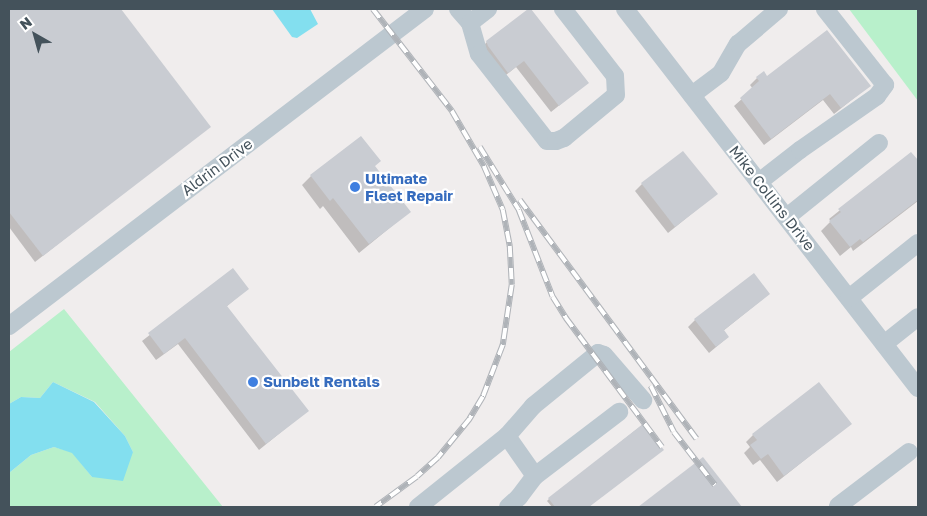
<!DOCTYPE html>
<style>
body{margin:0}
#map{position:relative;width:927px;height:516px;overflow:hidden;background:#f0eded;font-family:"Golos Text",sans-serif}
div>[style]{position:absolute}
[style*='--x']{left:calc(var(--x)*1px);top:calc(var(--y)*1px);width:calc(var(--w)*1px);rotate:calc(var(--a)*1deg)}
.green>*{inset:0;background:#b8f0cb}
.water>*{inset:0;background:#83dfef}
.shadow>*{inset:0;background:#0003}
.building>*{inset:0;background:#c9ccd2}
.minor>*{height:18px;margin:-9px;padding:0 9px;transform-origin:9px;border-radius:9px;background:#bcc8d0}
.rail>*{height:5.5px;margin-top:-2.75px;transform-origin:0;background:repeating-linear-gradient(90deg,#fff 0 11px,#afb3b8 0 22px);box-sizing:border-box;border-block:1px solid #afb3b8}
.dots>*{width:14px;height:14px;translate:-50% -50%;box-sizing:border-box;border:2px solid #fff;border-radius:50%}
span{translate:-50% -50%;white-space:nowrap;text-align:center;line-height:1.15;-webkit-text-stroke:4.5px #fff;paint-order:stroke}
.street-label{font-size:15px;color:#44525b}
.shop-label{font-size:15px;color:#366cbe;font-weight:700}
.left{translate:0 -50%;text-align:left}
.frame{position:absolute;inset:0;border:10px solid #44525b;pointer-events:none}
.north{position:absolute;left:10px;top:10px;width:50px;height:50px;-webkit-text-stroke:4px #fff;paint-order:stroke;rotate:322deg;font-size:14px;font-weight:700;line-height:20px;text-align:center;color:#44525b}
.north::after{content:'';display:block;margin:auto;width:18px;height:22px;background:#44525b;clip-path:polygon(50% 0,100% 100%,50% 72%,0 100%)}
</style>
<div id="map">
<div class="green">
<div style="clip-path:polygon(849px 9px,918px 9px,918px 101px)"></div>
<div style="clip-path:polygon(64px 309px,223px 507px,9px 507px,9px 473px,31px 455px,54px 447px,72px 452px,92px 477px,133px 452px,125px 436px,95px 402px,53px 382px,40px 398px,21px 397px,9px 404px,9px 352px)"></div>
</div>
<div class="water">
<div style="clip-path:polygon(272px 9px,310px 9px,318px 24px,297px 38px,292px 37px)"></div>
<div style="clip-path:polygon(53px 382px,94px 402px,125px 436px,133px 452px,123px 481px,92px 477px,72px 453px,54px 447px,31px 455px,9px 473px,9px 404px,21px 397px,40px 398px)"></div>
</div>
<div class="shadow">
<div style="clip-path:polygon(9px 9px,119px 9px,209px 126px,35px 262px,9px 227px)"></div>
<div style="clip-path:polygon(487px 42px,587px 83px,551px 112px,516px 67px,501px 79px,480px 49px)"></div>
<div style="clip-path:polygon(767px 77px,869px 86px,834px 114px,823px 100px,764px 145px,734px 106px,753px 89px,750px 85px,757px 78px)"></div>
<div style="clip-path:polygon(911px 153px,918px 163px,918px 201px,853px 251px,851px 247px,840px 256px,821px 231px,831px 221px,829px 219px)"></div>
<div style="clip-path:polygon(374px 166px,409px 212px,359px 253px,323px 206px,320px 209px,302px 185px,311px 176px)"></div>
<div style="clip-path:polygon(642px 184px,716px 194px,668px 233px,635px 191px)"></div>
<div style="clip-path:polygon(233px 270px,247px 289px,226px 307px,307px 411px,259px 450px,178px 344px,156px 360px,142px 341px)"></div>
<div style="clip-path:polygon(769px 294px,723px 331px,728px 337px,709px 353px,688px 327px,695px 320px)"></div>
<div style="clip-path:polygon(850px 424px,777px 482px,760px 460px,753px 465px,744px 453px,750px 447px,746px 442px,753px 435px)"></div>
<div style="clip-path:polygon(642px 425px,660px 452px,588px 507px,552px 507px,547px 501px,549px 499px)"></div>
<div style="clip-path:polygon(703px 459px,740px 507px,640px 507px)"></div>
</div>
<div class="building">
<div style="clip-path:polygon(9px 9px,121px 9px,211px 127px,43px 256px,9px 212px)"></div>
<div style="clip-path:polygon(528px 9px,531px 9px,589px 83px,559px 106px,524px 61px,508px 73px,488px 46px,486px 41px)"></div>
<div style="clip-path:polygon(827px 30px,871px 86px,841px 108px,830px 94px,771px 139px,740px 98px,759px 81px,756px 77px,764px 71px,767px 76px)"></div>
<div style="clip-path:polygon(361px 136px,381px 161px,375px 166px,411px 212px,369px 244px,333px 198px,330px 201px,310px 175px)"></div>
<div style="clip-path:polygon(683px 151px,718px 194px,675px 227px,641px 183px)"></div>
<div style="clip-path:polygon(911px 152px,918px 160px,918px 200px,863px 242px,860px 239px,850px 247px,829px 221px,841px 212px,838px 209px)"></div>
<div style="clip-path:polygon(233px 268px,249px 289px,227px 306px,309px 411px,266px 444px,185px 338px,164px 354px,148px 333px)"></div>
<div style="clip-path:polygon(754px 273px,770px 294px,724px 330px,729px 337px,716px 347px,694px 319px)"></div>
<div style="clip-path:polygon(819px 382px,852px 424px,784px 476px,768px 454px,761px 459px,750px 445px,757px 440px,752px 434px)"></div>
<div style="clip-path:polygon(643px 424px,664px 450px,589px 507px,555px 507px,548px 498px)"></div>
<div style="clip-path:polygon(703px 457px,742px 507px,638px 507px)"></div>
</div>
<div class="minor">
<div style="--x:458;--y:9;--w:18;--a:49"></div>
<div style="--x:470;--y:23;--w:32;--a:74"></div>
<div style="--x:479;--y:54;--w:110;--a:52"></div>
<div style="--x:547;--y:141;--w:9;--a:0"></div>
<div style="--x:556;--y:141;--w:9;--a:-21"></div>
<div style="--x:564;--y:138;--w:67;--a:-39.6"></div>
<div style="--x:616;--y:95;--w:19;--a:-93"></div>
<div style="--x:615;--y:76;--w:85;--a:-127.8"></div>
<div style="--x:625;--y:9;--w:479;--a:52.3"></div>
<div style="--x:470;--y:23;--w:23;--a:-38"></div>
<div style="--x:692;--y:95;--w:36;--a:-37"></div>
<div style="--x:721;--y:73;--w:34;--a:-60"></div>
<div style="--x:738;--y:44;--w:54;--a:-40.5"></div>
<div style="--x:759;--y:182;--w:52;--a:-38"></div>
<div style="--x:800;--y:150;--w:94;--a:-35"></div>
<div style="--x:877;--y:96;--w:14;--a:-54"></div>
<div style="--x:885;--y:85;--w:97;--a:-128.3"></div>
<div style="--x:787;--y:217;--w:118;--a:-38.8"></div>
<div style="--x:849;--y:298;--w:88;--a:-38.6"></div>
<div style="--x:9;--y:326;--w:523;--a:-37.31"></div>
<div style="--x:884;--y:344;--w:43;--a:-38.5"></div>
<div style="--x:535;--y:476;--w:49;--a:-125"></div>
<div style="--x:507;--y:436;--w:40;--a:-49"></div>
<div style="--x:533;--y:406;--w:84;--a:-39.2"></div>
<div style="--x:598;--y:353;--w:6;--a:18"></div>
<div style="--x:604;--y:355;--w:60;--a:49.1"></div>
<div style="--x:838;--y:506;--w:89;--a:-37.3"></div>
<div style="--x:418;--y:507;--w:114;--a:-38.6"></div>
<div style="--x:508;--y:507;--w:15;--a:-42"></div>
<div style="--x:519;--y:497;--w:26;--a:-53"></div>
<div style="--x:535;--y:476;--w:106;--a:-37.3"></div>
</div>
<div class="rail">
<div style="--x:373;--y:9;--w:129;--a:52.2"></div>
<div style="--x:452;--y:111;--w:64;--a:59.8"></div>
<div style="--x:484;--y:166;--w:48;--a:66.6"></div>
<div style="--x:503;--y:210;--w:37;--a:79"></div>
<div style="--x:510;--y:246;--w:39;--a:87"></div>
<div style="--x:512;--y:285;--w:61;--a:98.5"></div>
<div style="--x:503;--y:345;--w:56;--a:111"></div>
<div style="--x:483;--y:397;--w:26;--a:121"></div>
<div style="--x:470;--y:419;--w:50;--a:129.4"></div>
<div style="--x:438;--y:458;--w:28;--a:138"></div>
<div style="--x:417;--y:477;--w:51;--a:143.8"></div>
<div style="--x:480;--y:147;--w:74;--a:58.2"></div>
<div style="--x:519;--y:210;--w:93;--a:68.7"></div>
<div style="--x:553;--y:297;--w:25;--a:58"></div>
<div style="--x:566;--y:318;--w:161;--a:53.3"></div>
<div style="--x:520;--y:200;--w:297;--a:53.5"></div>
<div style="--x:651;--y:386;--w:51;--a:63.4"></div>
<div style="--x:674;--y:432;--w:67;--a:52.3"></div>
</div>
<div class="dots">
<div style="left:355px;top:187px;background:#3f7fe0"></div>
<div style="left:253px;top:382px;background:#3f7fe0"></div>
</div>
<div class="street-label">
<span style="left:217px;top:167px;rotate:-37deg">Aldrin Drive</span>
<span style="left:772px;top:198px;rotate:52deg">Mike Collins Drive</span>
</div>
<div class="shop-label">
<span class="left" style="left:365px;top:187px">Ultimate<br>Fleet Repair</span>
<span class="left" style="left:263px;top:382px">Sunbelt Rentals</span>
</div>
<div class="frame"></div>
<div class="north">N</div>
</div>
